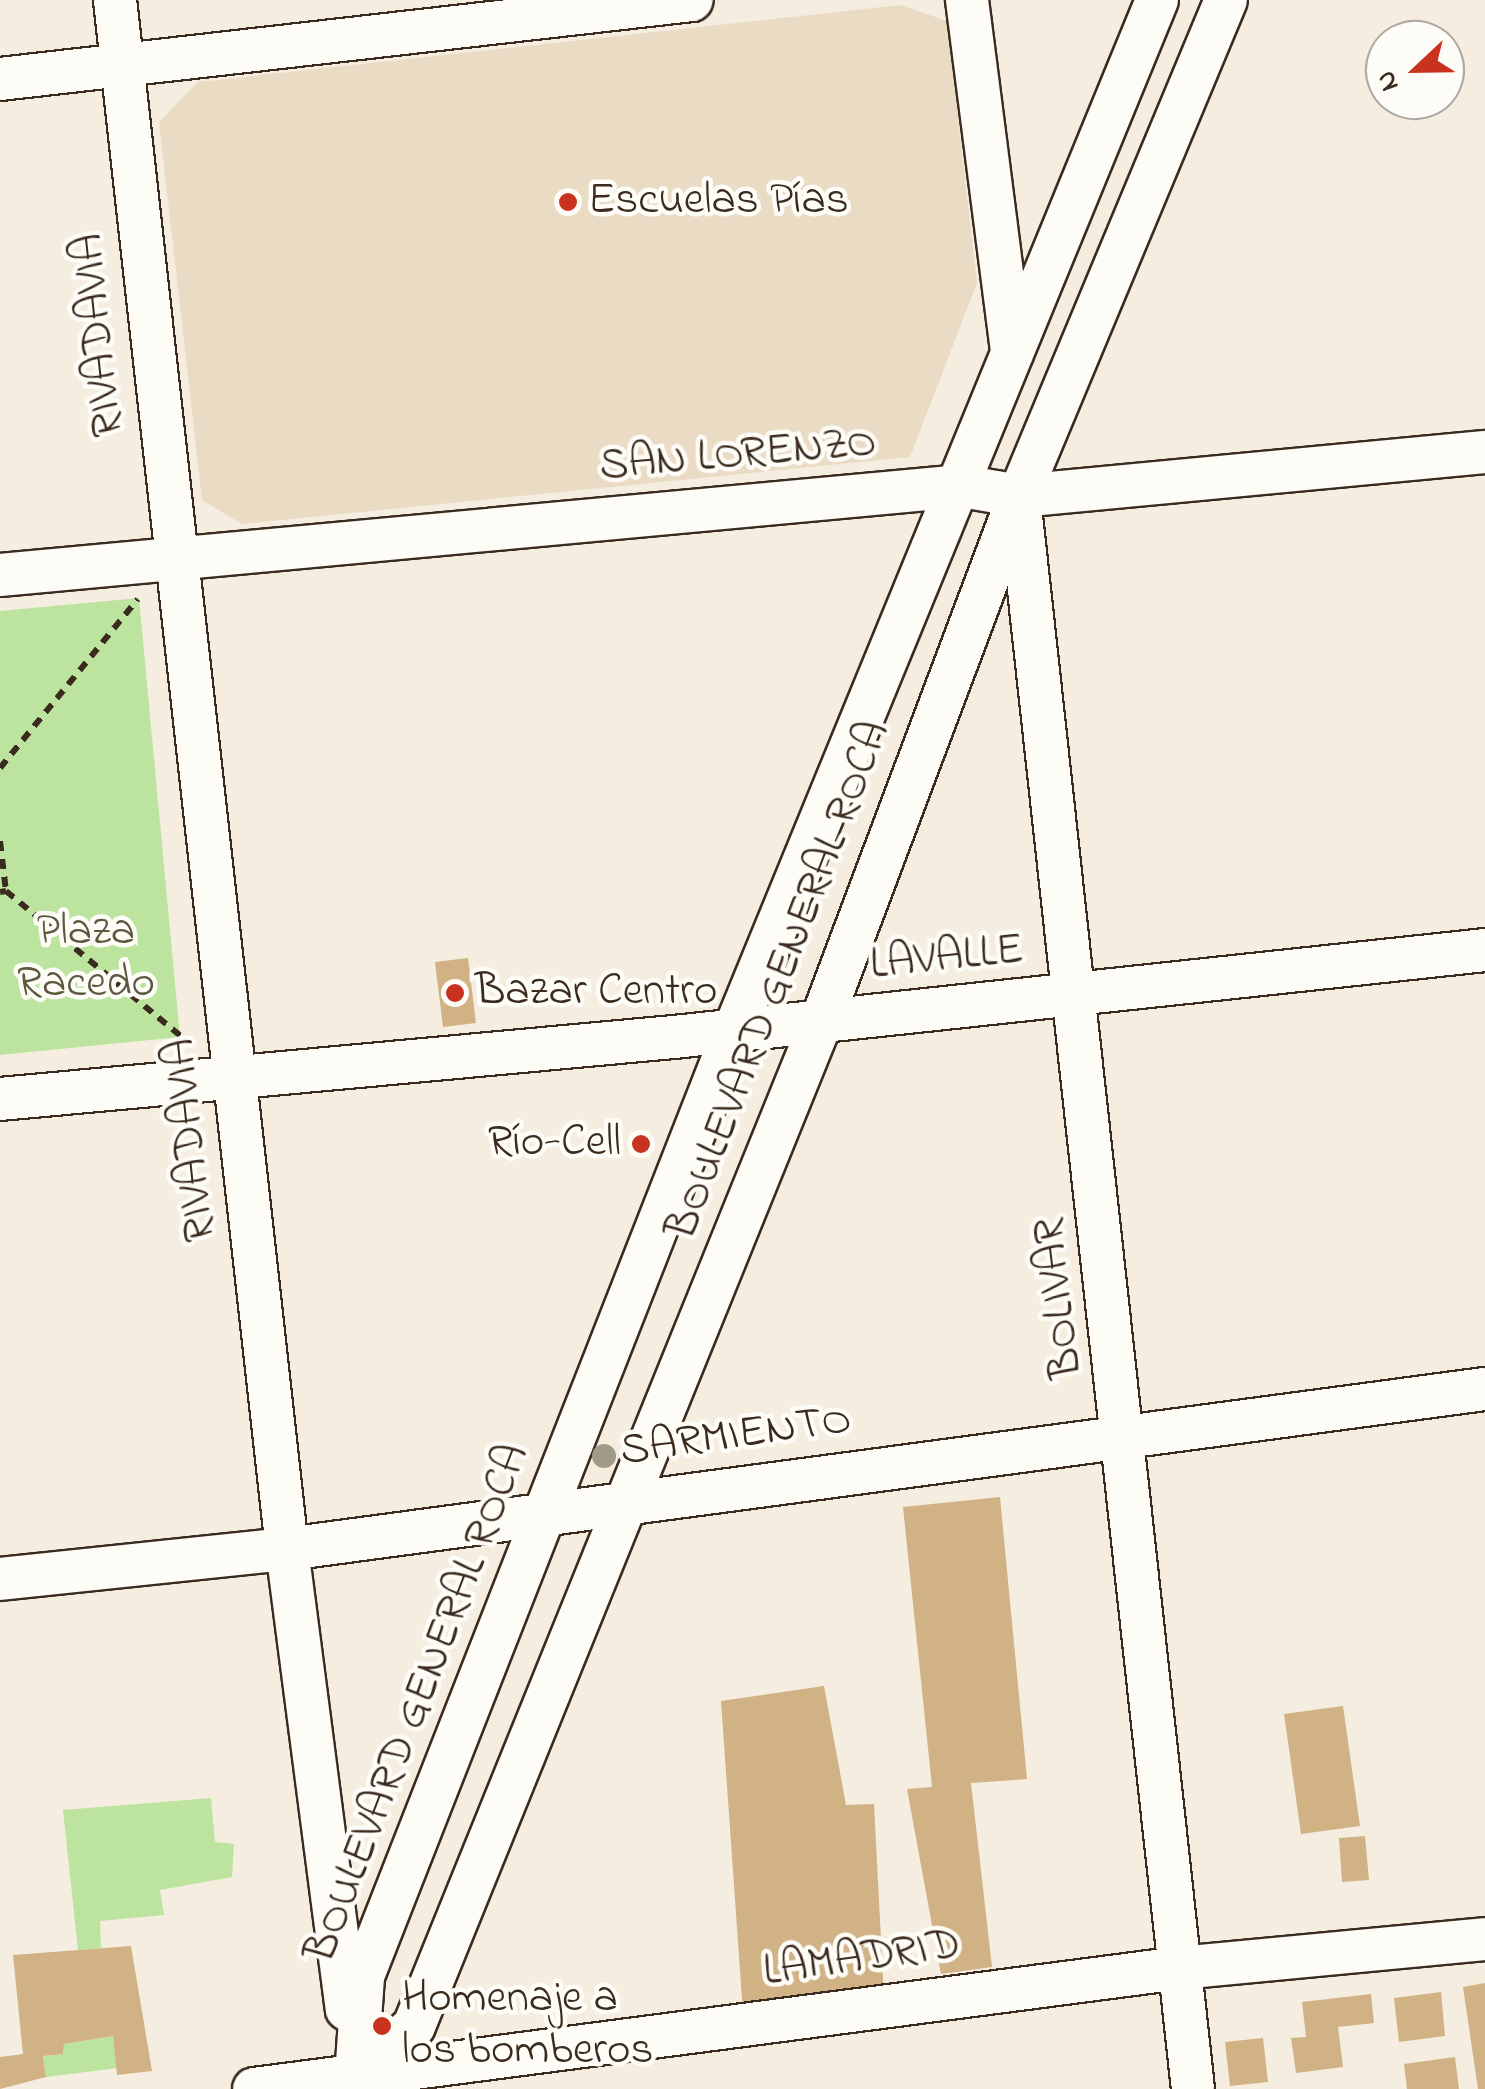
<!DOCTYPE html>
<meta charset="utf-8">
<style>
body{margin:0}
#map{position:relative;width:1485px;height:2089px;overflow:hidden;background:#f4ede0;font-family:"Indie Flower",sans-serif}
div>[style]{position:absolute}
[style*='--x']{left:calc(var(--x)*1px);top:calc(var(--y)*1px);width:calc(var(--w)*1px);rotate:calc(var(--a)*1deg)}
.built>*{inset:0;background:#eadbc5}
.green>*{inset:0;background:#bce49f}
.building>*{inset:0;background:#d1b285}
.path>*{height:6px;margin-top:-3px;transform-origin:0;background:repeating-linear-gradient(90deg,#3b2a1e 0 10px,transparent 0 18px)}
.roads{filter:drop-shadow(2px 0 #3b2a1e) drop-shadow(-2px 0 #3b2a1e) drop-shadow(0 2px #3b2a1e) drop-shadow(0 -2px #3b2a1e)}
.street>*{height:42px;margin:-21px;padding:0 21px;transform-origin:21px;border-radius:21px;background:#fdfcf7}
.trees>*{width:24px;height:24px;margin:-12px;border-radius:50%;background:#a09b87}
.dots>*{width:28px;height:28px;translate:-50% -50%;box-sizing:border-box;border:5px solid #fdfcf7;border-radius:50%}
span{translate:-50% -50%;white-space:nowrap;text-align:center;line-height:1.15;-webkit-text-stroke:9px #fdfcf7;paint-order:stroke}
.poi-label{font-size:45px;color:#3b2a1e}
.left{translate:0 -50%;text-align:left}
.right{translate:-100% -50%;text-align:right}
.street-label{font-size:45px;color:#3b2a1e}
.park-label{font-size:45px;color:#5b583e}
.north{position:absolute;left:1365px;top:20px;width:100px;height:100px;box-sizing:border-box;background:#fdfcf7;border:2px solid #afa8a0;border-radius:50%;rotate:248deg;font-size:28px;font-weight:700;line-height:40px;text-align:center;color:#3b2a1e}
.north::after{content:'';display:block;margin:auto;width:35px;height:45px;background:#c8321e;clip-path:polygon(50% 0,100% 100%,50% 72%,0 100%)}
</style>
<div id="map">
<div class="built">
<div style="clip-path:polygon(900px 5px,947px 21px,977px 283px,910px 457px,242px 524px,202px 500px,159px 122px,198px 82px)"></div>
</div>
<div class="green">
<div style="clip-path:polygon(139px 598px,180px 1037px,0 1055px,0 611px)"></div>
<div style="clip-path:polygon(211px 1798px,215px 1842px,234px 1844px,232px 1877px,160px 1890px,164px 1915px,100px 1921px,101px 1948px,78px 1950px,63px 1810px)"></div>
<div style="clip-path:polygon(113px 2036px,118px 2068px,46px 2077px,43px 2056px,63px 2054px,64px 2044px)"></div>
</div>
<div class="building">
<div style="clip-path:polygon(468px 958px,476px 1023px,443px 1027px,435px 962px)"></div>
<div style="clip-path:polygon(1000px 1497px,1027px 1779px,971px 1783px,992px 1967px,941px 1974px,907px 1789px,932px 1787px,903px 1507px)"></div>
<div style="clip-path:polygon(824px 1686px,846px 1805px,874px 1804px,884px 1998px,743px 2013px,721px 1701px)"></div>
<div style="clip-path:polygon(1343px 1706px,1360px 1826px,1301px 1834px,1284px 1714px)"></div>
<div style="clip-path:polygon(1365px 1836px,1369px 1880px,1342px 1882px,1339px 1838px)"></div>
<div style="clip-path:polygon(131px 1946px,152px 2071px,117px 2075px,113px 2036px,64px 2044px,63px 2054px,43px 2056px,46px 2077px,0 2089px,0 2057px,23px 2054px,13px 1955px)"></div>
<div style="clip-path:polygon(1485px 1983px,1485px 2089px,1478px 2089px,1463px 1987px)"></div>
<div style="clip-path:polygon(1441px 1992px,1445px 2036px,1399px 2042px,1394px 1998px)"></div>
<div style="clip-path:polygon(1371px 1994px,1374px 2023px,1338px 2027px,1343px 2067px,1296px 2073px,1291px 2038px,1306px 2037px,1302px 2002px)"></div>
<div style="clip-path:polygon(1263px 2038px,1268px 2082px,1230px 2086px,1225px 2042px)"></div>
<div style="clip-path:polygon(1455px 2057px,1459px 2089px,1407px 2089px,1404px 2064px)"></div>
</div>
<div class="path">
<div style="--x:0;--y:768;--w:218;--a:-50.8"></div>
<div style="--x:0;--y:841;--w:50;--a:83.2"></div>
<div style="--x:6;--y:891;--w:6;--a:171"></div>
<div style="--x:6;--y:891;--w:238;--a:39.7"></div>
</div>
<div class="roads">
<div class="street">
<div style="--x:115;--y:0;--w:1559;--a:83.66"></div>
<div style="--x:287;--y:1549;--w:464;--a:82.6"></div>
<div style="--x:967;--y:0;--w:355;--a:82.7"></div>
<div style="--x:0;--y:79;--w:696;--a:-6.51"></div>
<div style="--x:1020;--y:507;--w:1591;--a:83.76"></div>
<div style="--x:0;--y:575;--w:966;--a:-5.29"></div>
<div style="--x:962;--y:486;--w:58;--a:10"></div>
<div style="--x:1019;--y:496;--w:468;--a:-5.4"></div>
<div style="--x:0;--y:1099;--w:677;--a:-5.26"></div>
<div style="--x:674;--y:1037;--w:816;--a:-6.12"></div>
<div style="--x:0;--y:1579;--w:289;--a:-6"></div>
<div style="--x:287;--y:1549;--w:1209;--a:-7.61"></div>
<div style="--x:356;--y:2077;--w:77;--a:-41.3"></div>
<div style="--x:414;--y:2026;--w:1083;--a:-67.93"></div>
<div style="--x:821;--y:1022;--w:562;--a:-69.37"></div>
<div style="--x:1019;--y:496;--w:537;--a:-67.35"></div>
<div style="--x:356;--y:2077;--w:101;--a:-86"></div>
<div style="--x:363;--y:1976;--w:1015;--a:-68.57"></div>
<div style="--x:734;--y:1031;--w:1114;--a:-67.69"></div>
<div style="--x:254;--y:2089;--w:933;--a:-7.45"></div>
<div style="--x:1179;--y:1968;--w:307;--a:-5.4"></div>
</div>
</div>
<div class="trees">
<div style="left:604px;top:1456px"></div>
</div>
<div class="dots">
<div style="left:568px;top:202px;background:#c8321e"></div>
<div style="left:455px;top:993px;background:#c8321e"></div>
<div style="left:641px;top:1144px;background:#c8321e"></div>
<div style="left:382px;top:2026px;background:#c8321e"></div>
</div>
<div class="poi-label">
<span class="left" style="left:588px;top:202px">Escuelas Pías</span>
<span class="left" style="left:475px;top:993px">Bazar Centro</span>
<span class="right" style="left:621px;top:1144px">Río-Cell</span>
<span class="left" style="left:402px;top:2026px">Homenaje a<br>los bomberos</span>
</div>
<div class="street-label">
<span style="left:100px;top:335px;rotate:-96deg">RIVADAVIA</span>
<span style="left:738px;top:456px;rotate:-5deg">SAN LORENZO</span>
<span style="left:947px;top:959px;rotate:-6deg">LAVALLE</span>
<span style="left:780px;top:981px;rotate:-69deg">BOULEVARD GENERAL ROCA</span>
<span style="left:192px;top:1140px;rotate:-96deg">RIVADAVIA</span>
<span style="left:1060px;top:1298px;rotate:-97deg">BOLIVAR</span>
<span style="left:736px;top:1437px;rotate:-8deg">SARMIENTO</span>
<span style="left:419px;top:1704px;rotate:-69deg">BOULEVARD GENERAL ROCA</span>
<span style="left:862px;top:1960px;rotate:-8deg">LAMADRID</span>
</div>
<div class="park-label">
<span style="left:86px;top:959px">Plaza<br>Racedo</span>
</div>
<div class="north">N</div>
</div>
